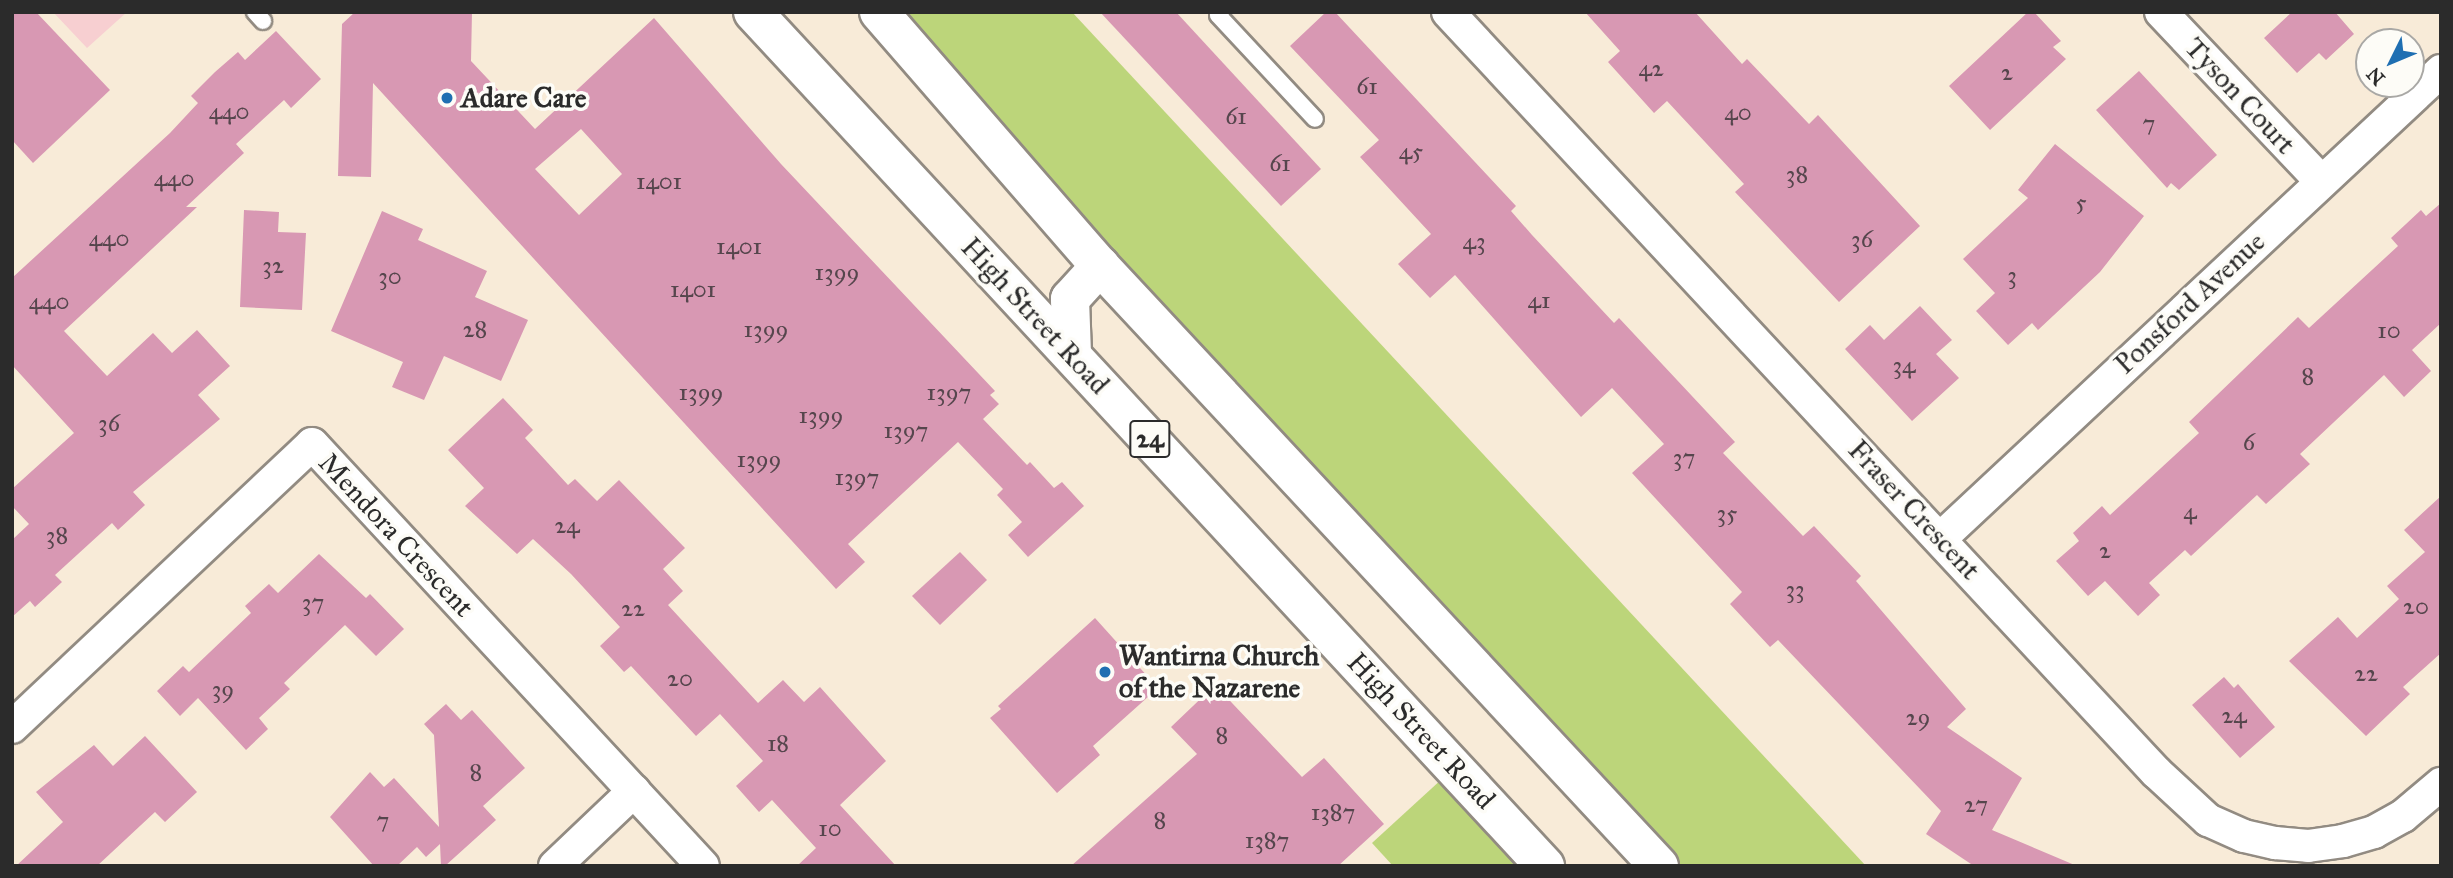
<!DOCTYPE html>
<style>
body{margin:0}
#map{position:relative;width:2453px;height:878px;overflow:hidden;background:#f8ebd8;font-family:"IM FELL Great Primer",serif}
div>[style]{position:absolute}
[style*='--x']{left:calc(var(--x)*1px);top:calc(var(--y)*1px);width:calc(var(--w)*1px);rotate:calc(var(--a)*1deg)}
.built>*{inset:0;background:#f7cfd1}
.green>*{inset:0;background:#bcd57a}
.building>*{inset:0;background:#d898b3}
.roads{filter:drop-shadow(2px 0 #928b82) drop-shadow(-2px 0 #928b82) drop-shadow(0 2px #928b82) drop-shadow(0 -2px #928b82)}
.service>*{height:16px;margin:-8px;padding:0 8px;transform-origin:8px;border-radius:8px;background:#fff}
.minor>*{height:32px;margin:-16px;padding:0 16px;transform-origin:16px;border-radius:16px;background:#fff}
.primary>*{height:38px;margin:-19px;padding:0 19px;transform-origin:19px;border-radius:19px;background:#fff}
.dots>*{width:19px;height:19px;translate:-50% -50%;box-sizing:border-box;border:4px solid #fdfcf7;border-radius:50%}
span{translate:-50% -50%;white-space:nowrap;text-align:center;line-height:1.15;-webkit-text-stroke:7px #fdfcf7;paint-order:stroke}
.number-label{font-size:24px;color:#56464d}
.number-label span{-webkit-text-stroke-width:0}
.shield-label span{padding:2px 5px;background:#fdfcf7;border:2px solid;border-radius:5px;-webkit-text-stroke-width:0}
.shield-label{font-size:26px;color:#2b2b2b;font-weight:700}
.street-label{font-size:28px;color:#2b2b2b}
.poi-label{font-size:28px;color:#2b2b2b;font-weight:700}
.left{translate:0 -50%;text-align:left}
.frame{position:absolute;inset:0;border:14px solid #2b2b2b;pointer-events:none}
.north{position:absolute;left:2355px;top:28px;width:70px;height:70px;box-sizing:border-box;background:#fdfcf7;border:2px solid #a9a8a5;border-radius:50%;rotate:227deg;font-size:19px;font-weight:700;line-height:28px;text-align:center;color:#2b2b2b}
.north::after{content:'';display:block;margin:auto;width:24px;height:32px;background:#1f6fb2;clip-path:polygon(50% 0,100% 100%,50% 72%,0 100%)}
</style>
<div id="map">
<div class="built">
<div style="clip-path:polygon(53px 12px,127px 12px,87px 48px)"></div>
</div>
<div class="green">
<div style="clip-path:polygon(879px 12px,1072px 12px,1866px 866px,1659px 866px)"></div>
<div style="clip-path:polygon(1455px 767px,1545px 866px,1393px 866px,1372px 843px)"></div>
</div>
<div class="building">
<div style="clip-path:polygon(12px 12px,36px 12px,110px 90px,33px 163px,12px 140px)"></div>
<div style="clip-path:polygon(evenodd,355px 12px,472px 12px,471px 61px,535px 129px,654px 18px,781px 164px,995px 391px,990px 395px,999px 404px,983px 419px,1027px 465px,1030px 462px,1054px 488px,1062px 482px,1084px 506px,1028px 557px,1008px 535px,1022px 522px,997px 495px,1003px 489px,958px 442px,848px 544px,865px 562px,836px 589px,373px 83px,371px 177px,338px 176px,342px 24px,355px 12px,581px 129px,622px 174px,579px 215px,535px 169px,581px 129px)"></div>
<div style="clip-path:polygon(1100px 12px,1176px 12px,1321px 169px,1281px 206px)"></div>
<div style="clip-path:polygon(1326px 12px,1335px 12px,1516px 206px,1511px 211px,1532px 235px,1614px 323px,1619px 318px,1735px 442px,1723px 453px,1803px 536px,1814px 526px,1861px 576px,1856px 581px,1966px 709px,1947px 727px,2022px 778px,1992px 830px,2077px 866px,1974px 866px,1926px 834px,1941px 811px,1778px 640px,1770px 647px,1730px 604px,1742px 592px,1632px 473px,1664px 444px,1612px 388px,1581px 417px,1455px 275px,1430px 298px,1398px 264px,1431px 234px,1360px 157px,1379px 140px,1290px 46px)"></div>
<div style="clip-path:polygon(1585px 12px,1695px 12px,1742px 64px,1747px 59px,1809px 124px,1818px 115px,1920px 226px,1839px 302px,1735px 192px,1744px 184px,1667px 101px,1654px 113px,1608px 62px,1620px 51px)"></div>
<div style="clip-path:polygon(2028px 12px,2034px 12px,2061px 41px,2053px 47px,2066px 59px,1990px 130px,1949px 86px)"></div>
<div style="clip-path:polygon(2292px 12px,2335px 12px,2354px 34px,2326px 60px,2319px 53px,2297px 73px,2264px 38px)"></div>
<div style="clip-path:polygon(276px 31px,321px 79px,291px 108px,284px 100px,236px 144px,244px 153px,186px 207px,197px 207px,64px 331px,107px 376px,153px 333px,172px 353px,197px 330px,230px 366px,198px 395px,220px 419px,133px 492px,145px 505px,118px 530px,112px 523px,55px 575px,62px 582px,35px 607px,30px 601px,12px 617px,12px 540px,29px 524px,12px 506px,12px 489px,74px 433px,12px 365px,12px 278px,170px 133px,198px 103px,191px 96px,215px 72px,238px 52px,245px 60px)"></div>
<div style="clip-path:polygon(2139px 71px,2217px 155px,2179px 190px,2171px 183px,2167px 188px,2096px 110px)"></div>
<div style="clip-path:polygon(2055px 144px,2144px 216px,2100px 272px,2038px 330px,2032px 323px,2008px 345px,1976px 311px,1995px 293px,1963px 259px,2028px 198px,2018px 190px)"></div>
<div style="clip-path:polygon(2441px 203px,2441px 323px,2412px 350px,2431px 371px,2404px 397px,2384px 375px,2300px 454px,2310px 464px,2266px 504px,2257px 495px,2191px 556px,2185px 550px,2149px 583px,2160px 595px,2138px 616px,2105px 581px,2088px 596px,2056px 561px,2079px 541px,2073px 533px,2102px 506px,2110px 515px,2199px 433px,2189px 422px,2298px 317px,2309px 328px,2398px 246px,2391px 238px,2421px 210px,2426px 216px)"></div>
<div style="clip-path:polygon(244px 210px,279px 212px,278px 232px,306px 233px,302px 310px,240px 307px)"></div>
<div style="clip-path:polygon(382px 211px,423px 229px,418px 240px,487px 271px,475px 297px,528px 320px,501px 381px,444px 356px,424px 400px,392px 387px,403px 362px,331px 331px)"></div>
<div style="clip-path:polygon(1920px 306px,1952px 340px,1936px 354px,1959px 378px,1912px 421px,1845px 349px,1870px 325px,1884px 340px)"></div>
<div style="clip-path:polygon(503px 398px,533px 430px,525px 438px,568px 485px,575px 479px,597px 501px,619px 480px,685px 548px,663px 569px,683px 591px,668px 605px,758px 703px,783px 680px,804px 702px,820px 687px,886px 761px,840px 805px,896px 866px,797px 866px,816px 848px,772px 800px,759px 812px,736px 786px,763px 761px,720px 714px,696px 736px,631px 666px,624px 672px,600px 646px,620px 627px,571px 574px,533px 539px,517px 554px,465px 506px,484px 488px,448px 450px)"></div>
<div style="clip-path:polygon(2441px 496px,2441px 653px,2403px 687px,2410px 694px,2366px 736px,2289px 661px,2338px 617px,2357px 638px,2399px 599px,2387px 586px,2425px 552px,2404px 530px)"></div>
<div style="clip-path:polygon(960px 552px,987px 580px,940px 625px,912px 596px)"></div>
<div style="clip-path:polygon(319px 554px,366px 598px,370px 594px,404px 629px,376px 656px,345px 625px,284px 683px,290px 689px,259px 718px,268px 729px,246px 750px,198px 698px,180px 716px,157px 691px,183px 666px,189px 672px,251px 613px,245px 606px,269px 584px,278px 593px)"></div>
<div style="clip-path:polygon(1095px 618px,1158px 688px,1093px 746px,1100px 755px,1057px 793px,990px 718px,1001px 709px,998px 706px)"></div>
<div style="clip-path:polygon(2224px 677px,2234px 688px,2238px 684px,2275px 727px,2240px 758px,2192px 705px)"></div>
<div style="clip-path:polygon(1215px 685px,1302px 777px,1324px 758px,1384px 824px,1338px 866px,1071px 866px,1197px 754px,1171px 727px)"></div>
<div style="clip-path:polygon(446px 704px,461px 720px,472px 710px,525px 768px,483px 806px,496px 820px,445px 866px,441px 866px,440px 844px,426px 857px,417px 847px,397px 866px,374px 866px,330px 817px,370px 772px,384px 787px,394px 778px,439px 827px,434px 735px,424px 724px)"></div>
<div style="clip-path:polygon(145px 736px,197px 792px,165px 822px,155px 812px,97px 866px,16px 866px,63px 822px,36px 792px,94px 745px,113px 766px)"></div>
</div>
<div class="roads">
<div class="service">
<div style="--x:255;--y:12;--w:12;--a:48"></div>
<div style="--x:1221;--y:12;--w:4;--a:135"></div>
<div style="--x:1218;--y:15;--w:142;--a:47"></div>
</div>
<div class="minor">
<div style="--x:1448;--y:12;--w:1039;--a:47.03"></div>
<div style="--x:2156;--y:772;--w:71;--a:42.7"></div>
<div style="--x:2208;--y:820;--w:39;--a:24"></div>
<div style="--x:2244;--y:836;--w:32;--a:13"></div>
<div style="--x:2275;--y:843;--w:33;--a:5"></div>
<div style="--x:2308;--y:846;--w:35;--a:-8"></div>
<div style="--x:2343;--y:841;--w:32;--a:-16"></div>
<div style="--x:2374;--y:832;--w:33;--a:-29"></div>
<div style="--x:2403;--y:816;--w:50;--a:-40.1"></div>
<div style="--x:2161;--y:12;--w:231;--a:46.6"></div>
<div style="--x:1941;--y:538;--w:684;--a:-43.05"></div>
<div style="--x:12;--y:727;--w:412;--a:-43.3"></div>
<div style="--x:312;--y:444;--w:575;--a:47.18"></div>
<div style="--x:555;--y:866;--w:109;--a:-43.5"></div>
</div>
<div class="primary">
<div style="--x:753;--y:12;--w:1165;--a:47.16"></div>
<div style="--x:879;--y:12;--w:337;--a:49"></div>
<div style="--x:1100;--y:266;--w:820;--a:47.03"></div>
<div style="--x:1072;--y:354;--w:55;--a:-92.1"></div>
<div style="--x:1070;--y:299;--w:45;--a:-47.7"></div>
</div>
</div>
<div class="dots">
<div style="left:447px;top:98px;background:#1f6fb2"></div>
<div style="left:1105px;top:672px;background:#1f6fb2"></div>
</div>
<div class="number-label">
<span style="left:1651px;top:69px">42</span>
<span style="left:2007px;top:73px">2</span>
<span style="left:1367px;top:87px">61</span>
<span style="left:229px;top:112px">440</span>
<span style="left:1738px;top:113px">40</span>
<span style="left:1236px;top:117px">61</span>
<span style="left:2149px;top:124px">7</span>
<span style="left:1411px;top:152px">45</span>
<span style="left:1280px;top:164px">61</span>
<span style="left:1797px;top:175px">38</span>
<span style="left:174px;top:179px">440</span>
<span style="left:659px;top:182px">1401</span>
<span style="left:2081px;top:203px">5</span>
<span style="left:109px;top:239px">440</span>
<span style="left:1862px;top:240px">36</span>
<span style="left:1474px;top:242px">43</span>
<span style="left:739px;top:247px">1401</span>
<span style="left:273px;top:266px">32</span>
<span style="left:837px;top:273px">1399</span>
<span style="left:2012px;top:276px">3</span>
<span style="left:390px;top:277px">30</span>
<span style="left:693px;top:290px">1401</span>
<span style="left:1539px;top:301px">41</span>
<span style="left:49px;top:302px">440</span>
<span style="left:475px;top:330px">28</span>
<span style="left:766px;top:330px">1399</span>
<span style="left:2389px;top:331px">10</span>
<span style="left:1904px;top:366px">34</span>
<span style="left:2308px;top:377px">8</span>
<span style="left:701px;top:393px">1399</span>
<span style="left:949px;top:393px">1397</span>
<span style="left:821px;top:416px">1399</span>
<span style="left:109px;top:424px">36</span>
<span style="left:906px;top:431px">1397</span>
<span style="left:2249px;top:443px">6</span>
<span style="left:1684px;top:458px">37</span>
<span style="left:759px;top:460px">1399</span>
<span style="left:857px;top:478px">1397</span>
<span style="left:2190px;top:512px">4</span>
<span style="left:1727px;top:514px">35</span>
<span style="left:567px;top:526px">24</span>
<span style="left:57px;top:536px">38</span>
<span style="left:2105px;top:551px">2</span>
<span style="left:1795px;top:590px">33</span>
<span style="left:313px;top:603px">37</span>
<span style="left:2416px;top:607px">20</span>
<span style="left:633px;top:609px">22</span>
<span style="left:2366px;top:674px">22</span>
<span style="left:680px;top:679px">20</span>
<span style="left:223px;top:690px">39</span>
<span style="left:2234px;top:716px">24</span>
<span style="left:1918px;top:718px">29</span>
<span style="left:1222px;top:736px">8</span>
<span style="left:778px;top:744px">18</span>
<span style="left:476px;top:773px">8</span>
<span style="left:1976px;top:805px">27</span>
<span style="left:1333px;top:813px">1387</span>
<span style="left:383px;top:821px">7</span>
<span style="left:1160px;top:821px">8</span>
<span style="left:830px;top:829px">10</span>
<span style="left:1267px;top:841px">1387</span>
</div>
<div class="shield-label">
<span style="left:1150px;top:439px">24</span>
</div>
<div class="street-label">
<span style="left:2240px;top:96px;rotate:47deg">Tyson Court</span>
<span style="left:2190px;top:303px;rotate:-43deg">Ponsford Avenue</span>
<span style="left:1035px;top:316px;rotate:47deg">High Street Road</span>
<span style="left:1914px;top:510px;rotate:47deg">Fraser Crescent</span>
<span style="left:396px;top:535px;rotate:47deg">Mendora Crescent</span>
<span style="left:1421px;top:731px;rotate:47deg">High Street Road</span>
</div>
<div class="poi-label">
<span class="left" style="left:461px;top:98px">Adare Care</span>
<span class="left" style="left:1119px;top:672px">Wantirna Church<br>of the Nazarene</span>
</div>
<div class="frame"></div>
<div class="north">N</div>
</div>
